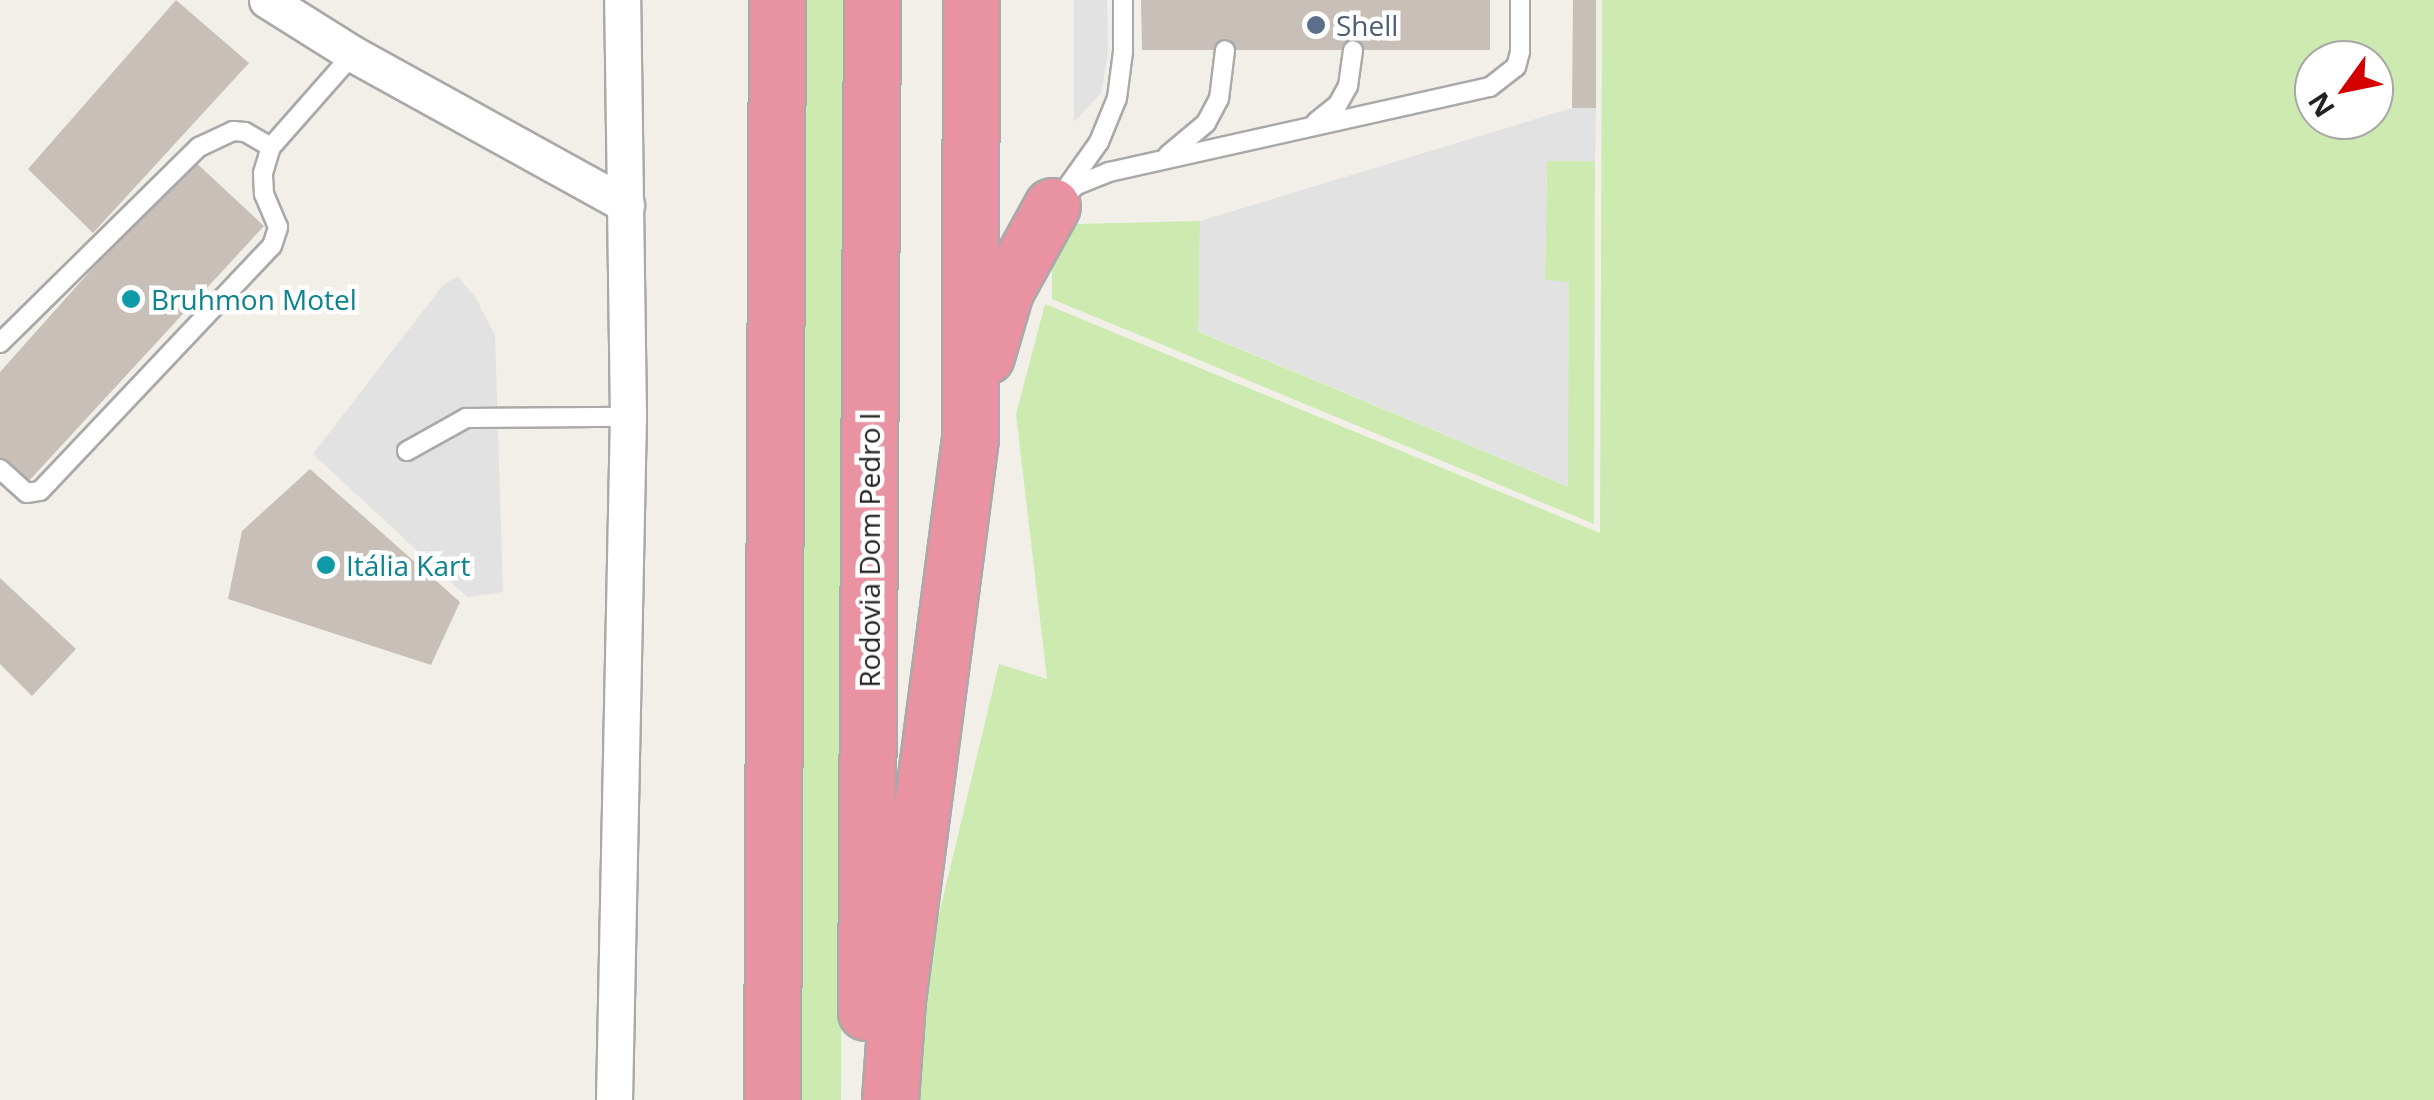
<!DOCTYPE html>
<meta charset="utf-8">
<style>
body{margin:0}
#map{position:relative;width:2434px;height:1100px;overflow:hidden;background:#f2efe9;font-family:"Open Sans",sans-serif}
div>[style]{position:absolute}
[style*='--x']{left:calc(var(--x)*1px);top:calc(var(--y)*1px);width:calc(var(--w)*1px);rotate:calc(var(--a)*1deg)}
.grass>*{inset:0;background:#cdebb0}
.parking>*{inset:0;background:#e2e2e2}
.building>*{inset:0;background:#c7bfb8}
.roads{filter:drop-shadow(2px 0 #a9a9a9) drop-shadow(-2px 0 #a9a9a9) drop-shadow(0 2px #a9a9a9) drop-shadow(0 -2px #a9a9a9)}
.lane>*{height:18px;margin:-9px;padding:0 9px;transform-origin:9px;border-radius:9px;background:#fff}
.street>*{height:35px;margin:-17.5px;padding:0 17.5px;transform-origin:17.5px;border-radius:17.5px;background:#fff}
.highway>*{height:55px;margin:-27.5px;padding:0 27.5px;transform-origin:27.5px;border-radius:27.5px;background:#e892a2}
.dots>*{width:28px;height:28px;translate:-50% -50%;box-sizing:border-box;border:5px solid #fff;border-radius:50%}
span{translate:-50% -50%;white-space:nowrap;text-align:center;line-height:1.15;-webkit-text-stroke:9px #fff;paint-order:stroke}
.service-label{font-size:28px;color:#4e5e75}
.left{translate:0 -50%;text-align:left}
.culture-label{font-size:28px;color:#0d838f}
.street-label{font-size:28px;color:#222}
.north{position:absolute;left:2294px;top:40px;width:100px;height:100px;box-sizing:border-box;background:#fff;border:2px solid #a7a7a7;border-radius:50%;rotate:237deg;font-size:28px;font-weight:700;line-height:40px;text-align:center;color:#222}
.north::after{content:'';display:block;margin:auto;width:35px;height:45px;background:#d40000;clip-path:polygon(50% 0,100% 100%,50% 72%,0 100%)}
</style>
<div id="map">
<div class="grass">
<div style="clip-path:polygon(801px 0,845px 0,841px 1100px,796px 1100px)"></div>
<div style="clip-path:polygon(evenodd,1602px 0,2434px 0,2434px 1100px,913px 1100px,917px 1006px,999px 664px,1047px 679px,1016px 414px,1045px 304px,1600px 533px,1602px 0,2314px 60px,2374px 60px,2374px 120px,2314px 120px,2314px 60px)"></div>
<div style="clip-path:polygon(1547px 160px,1595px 161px,1594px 524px,1052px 299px,1052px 247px,1077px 224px,1200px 221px,1199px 332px,1567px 486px,1569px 283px,1545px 281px)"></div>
</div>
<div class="parking">
<div style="clip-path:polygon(1074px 0,1107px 0,1108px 53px,1101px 93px,1074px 122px)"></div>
<div style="clip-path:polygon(1572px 108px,1596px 108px,1595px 161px,1547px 161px,1545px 280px,1569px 282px,1568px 486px,1198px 331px,1200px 221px)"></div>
<div style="clip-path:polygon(458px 276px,475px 297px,495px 335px,503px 592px,467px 597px,313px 454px,443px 285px)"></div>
</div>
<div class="building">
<div style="clip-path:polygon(176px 0,249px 63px,93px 233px,28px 169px)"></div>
<div style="clip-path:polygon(1141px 0,1490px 0,1490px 50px,1142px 50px)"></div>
<div style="clip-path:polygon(1573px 0,1596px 0,1596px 108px,1572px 108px)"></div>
<div style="clip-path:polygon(191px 158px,264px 226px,27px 483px,0 459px,0 372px)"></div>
<div style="clip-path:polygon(310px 469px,460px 602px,431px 665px,228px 599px,242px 531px)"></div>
<div style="clip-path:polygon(0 578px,76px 649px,32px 696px,0 664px)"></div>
</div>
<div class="roads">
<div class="lane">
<div style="--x:1316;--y:122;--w:28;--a:-39"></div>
<div style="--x:1338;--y:104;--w:21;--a:-61"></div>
<div style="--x:1348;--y:86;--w:36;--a:-82"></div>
<div style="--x:1168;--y:155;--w:50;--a:-40.1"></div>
<div style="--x:1206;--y:123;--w:27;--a:-62"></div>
<div style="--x:1219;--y:99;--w:49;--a:-83"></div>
<div style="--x:1065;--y:190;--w:59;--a:-54.7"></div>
<div style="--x:1099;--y:142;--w:48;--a:-67.8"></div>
<div style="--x:1117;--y:98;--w:46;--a:-82.6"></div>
<div style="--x:1123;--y:52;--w:52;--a:-90"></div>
<div style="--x:1056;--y:203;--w:28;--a:-41"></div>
<div style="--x:1077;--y:185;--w:35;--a:-22"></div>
<div style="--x:1109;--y:172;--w:390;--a:-12.6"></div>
<div style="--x:1490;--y:87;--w:33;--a:-38"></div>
<div style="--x:1516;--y:67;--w:16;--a:-75"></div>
<div style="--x:1520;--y:52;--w:52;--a:-90"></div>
<div style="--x:0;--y:343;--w:279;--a:-44.6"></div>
<div style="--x:199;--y:147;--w:38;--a:-25"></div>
<div style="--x:233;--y:131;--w:12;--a:5"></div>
<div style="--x:245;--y:132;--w:30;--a:30"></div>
<div style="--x:407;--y:451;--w:68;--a:-29.2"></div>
<div style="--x:466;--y:418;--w:162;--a:-0.4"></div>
<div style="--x:0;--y:469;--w:36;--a:42"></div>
<div style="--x:27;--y:493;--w:13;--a:-9"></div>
<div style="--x:40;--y:491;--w:337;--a:-46.6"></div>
<div style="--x:272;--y:246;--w:20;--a:-72"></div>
<div style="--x:278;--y:227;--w:36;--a:-113"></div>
<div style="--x:264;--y:194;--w:21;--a:-93"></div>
<div style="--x:263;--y:173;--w:27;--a:-73"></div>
<div style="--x:271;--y:147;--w:124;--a:-48.6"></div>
</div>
<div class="street">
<div style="--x:267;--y:0;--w:102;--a:32.1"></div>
<div style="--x:353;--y:54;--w:312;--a:28.9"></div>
<div style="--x:614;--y:1100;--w:683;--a:-88.83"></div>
<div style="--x:628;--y:417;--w:417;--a:-90.8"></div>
</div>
<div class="highway">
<div style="--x:986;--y:356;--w:68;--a:-73.7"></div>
<div style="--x:1005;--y:291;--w:97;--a:-61.1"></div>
<div style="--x:866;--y:1012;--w:1012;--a:-89.66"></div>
<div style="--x:772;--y:1100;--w:1100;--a:-89.74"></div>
<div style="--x:890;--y:1100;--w:100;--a:-86"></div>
<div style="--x:897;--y:1000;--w:567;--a:-82.6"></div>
<div style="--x:970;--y:438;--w:438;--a:-89.9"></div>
</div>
</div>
<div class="dots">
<div style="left:1316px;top:25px;background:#5c6f8a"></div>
<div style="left:131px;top:299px;background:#0f9aa8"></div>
<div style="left:326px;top:565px;background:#0f9aa8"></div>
</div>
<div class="service-label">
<span class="left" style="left:1336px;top:25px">Shell</span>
</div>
<div class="culture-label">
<span class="left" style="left:151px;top:299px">Bruhmon Motel</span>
<span class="left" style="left:346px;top:565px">Itália Kart</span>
</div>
<div class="street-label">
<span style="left:869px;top:550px;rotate:-90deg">Rodovia Dom Pedro I</span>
</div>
<div class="north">N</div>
</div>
